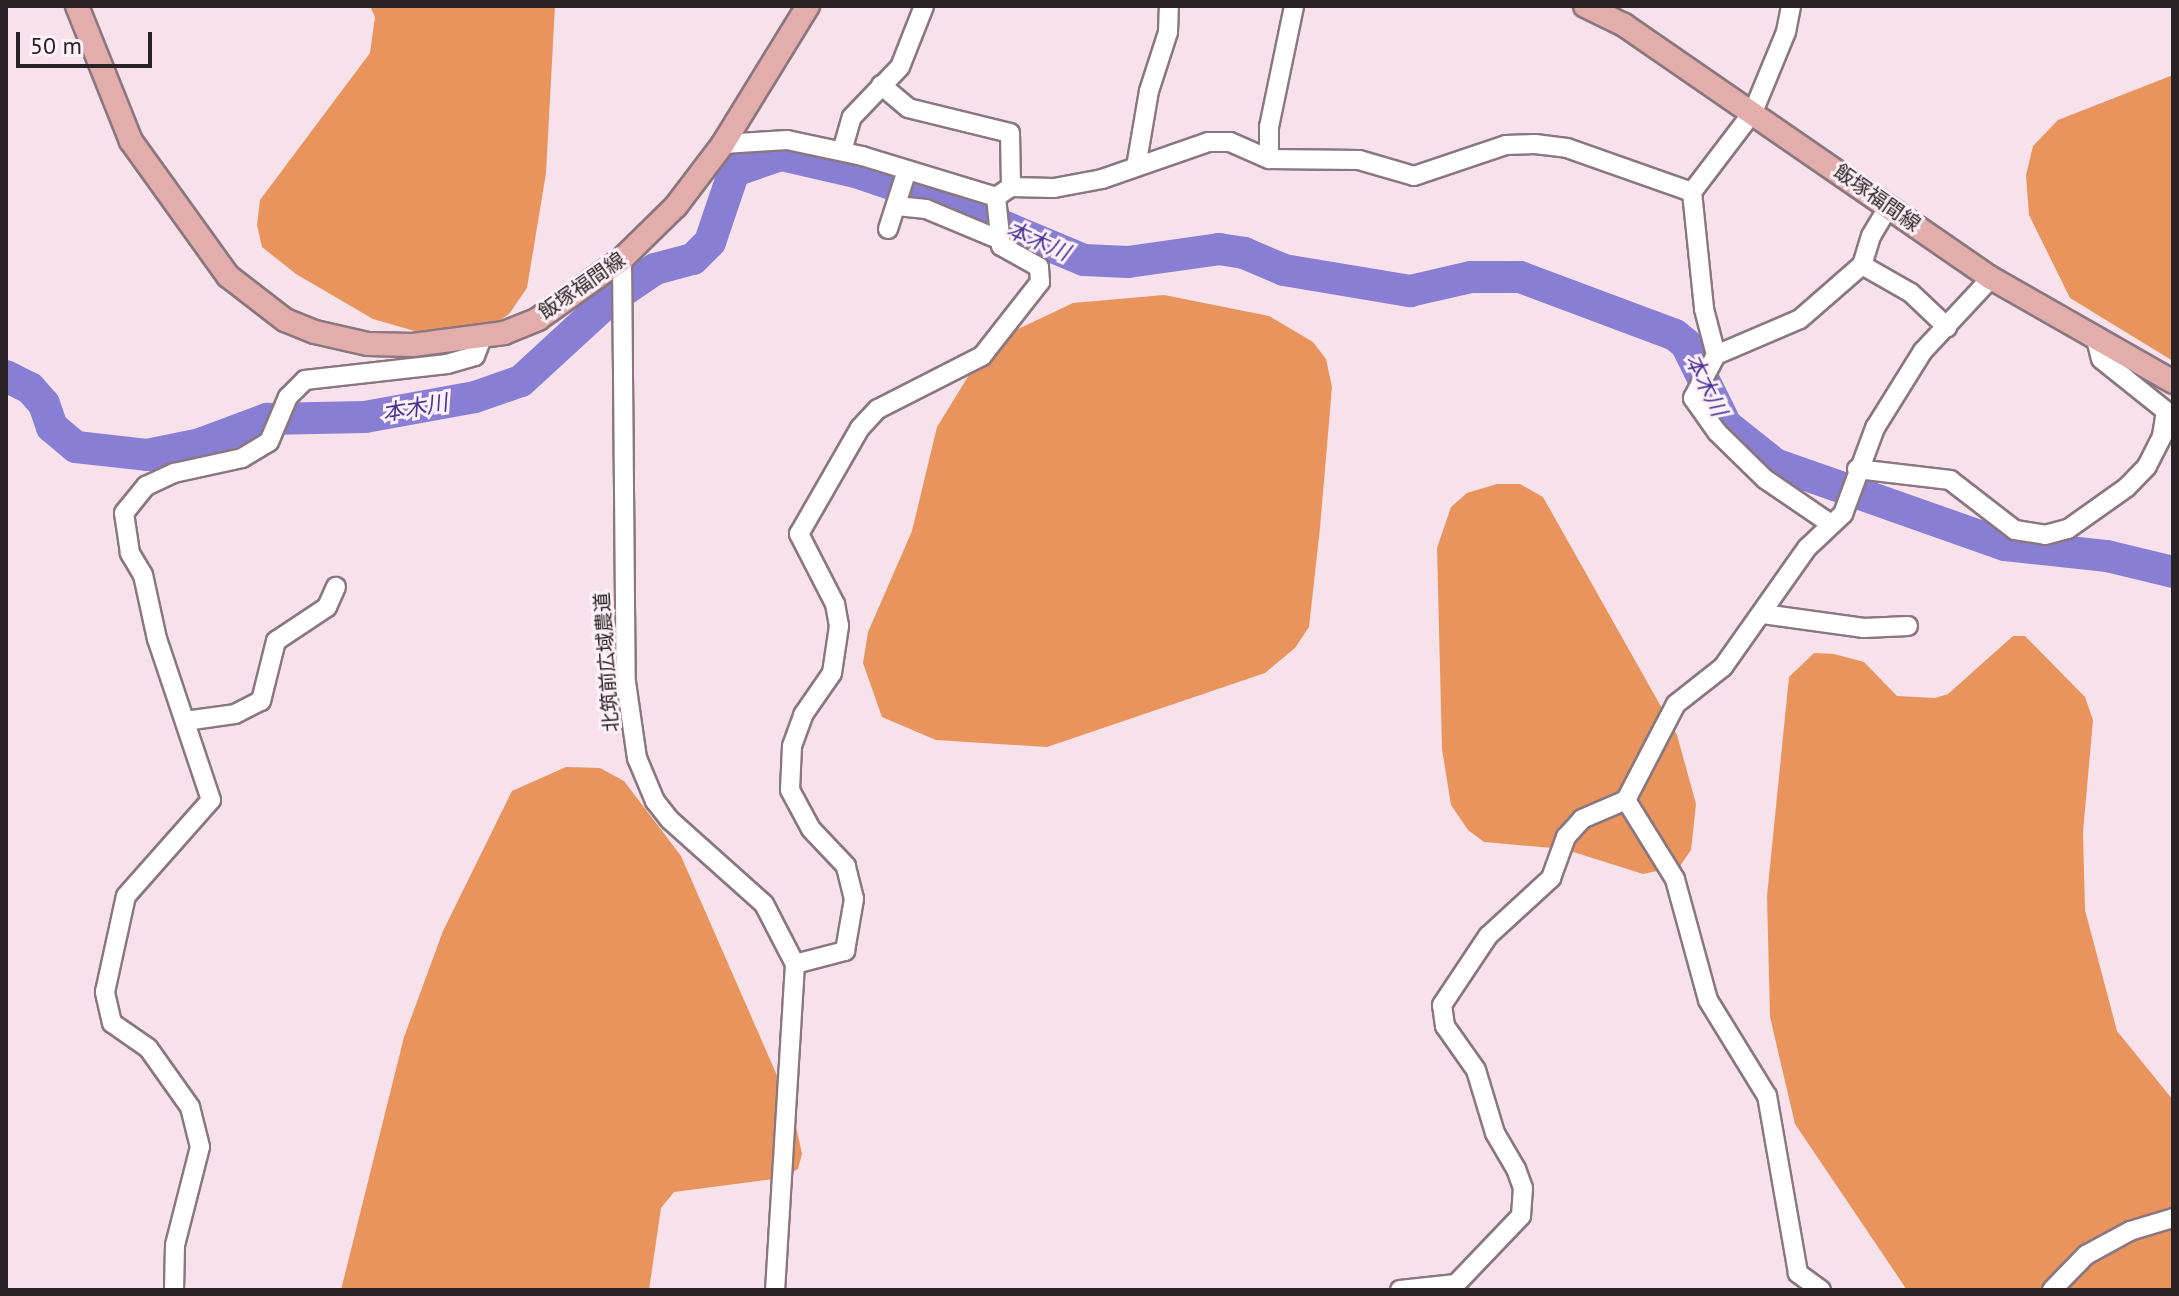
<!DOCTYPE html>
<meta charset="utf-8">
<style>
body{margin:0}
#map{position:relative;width:2179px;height:1296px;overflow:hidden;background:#f7e1ea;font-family:"PT Sans","Noto Sans JP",sans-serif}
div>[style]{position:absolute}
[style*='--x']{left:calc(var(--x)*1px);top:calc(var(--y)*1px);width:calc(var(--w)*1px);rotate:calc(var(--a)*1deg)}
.forest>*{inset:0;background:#e9945d}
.river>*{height:32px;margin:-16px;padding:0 16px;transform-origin:16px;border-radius:16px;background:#887ed3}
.roads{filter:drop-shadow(2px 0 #8a777f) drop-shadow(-2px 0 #8a777f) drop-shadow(0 2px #8a777f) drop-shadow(0 -2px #8a777f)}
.minor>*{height:18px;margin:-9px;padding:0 9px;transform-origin:9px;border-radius:9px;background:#fff}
.major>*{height:22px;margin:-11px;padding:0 11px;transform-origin:11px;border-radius:11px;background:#e3adac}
span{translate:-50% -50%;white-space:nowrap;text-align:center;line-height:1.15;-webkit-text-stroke:6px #fff1f7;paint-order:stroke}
.street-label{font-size:20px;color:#2a2326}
.water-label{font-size:22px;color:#483396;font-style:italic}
.frame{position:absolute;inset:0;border:8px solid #2a2326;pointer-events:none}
.scale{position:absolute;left:16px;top:32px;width:136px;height:36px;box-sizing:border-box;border:4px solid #2a2326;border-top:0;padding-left:10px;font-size:24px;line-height:28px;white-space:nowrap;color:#2a2326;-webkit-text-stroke:6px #fff1f7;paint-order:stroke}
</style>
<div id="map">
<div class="forest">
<div style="clip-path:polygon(370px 6px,555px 6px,546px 173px,527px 288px,509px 314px,472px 340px,446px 340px,373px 319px,296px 274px,262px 247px,257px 225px,260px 200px,370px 53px,375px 17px)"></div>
<div style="clip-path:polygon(2173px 75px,2173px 361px,2070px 298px,2029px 215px,2026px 175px,2033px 146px,2058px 120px)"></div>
<div style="clip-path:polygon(1164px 295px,1269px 316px,1313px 342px,1326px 359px,1332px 387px,1320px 528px,1309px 627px,1295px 648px,1265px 673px,1047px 747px,936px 740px,882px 717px,863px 663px,868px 632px,912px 531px,937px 427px,977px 362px,1014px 331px,1073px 303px)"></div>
<div style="clip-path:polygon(1497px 484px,1520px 484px,1543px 497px,1677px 735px,1696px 804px,1691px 850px,1680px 866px,1643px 874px,1564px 849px,1484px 842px,1468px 830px,1451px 805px,1442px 749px,1437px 548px,1451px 507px,1467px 493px)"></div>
<div style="clip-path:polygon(2013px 636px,2025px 636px,2085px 697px,2093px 720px,2083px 832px,2085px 910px,2117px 1031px,2173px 1100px,2173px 1290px,1907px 1290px,1795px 1124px,1770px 1017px,1767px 896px,1789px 677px,1814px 653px,1834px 654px,1864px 662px,1897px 696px,1935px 698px,1948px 694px)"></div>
<div style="clip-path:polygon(566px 767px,600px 768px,624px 781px,681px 856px,793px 1112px,802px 1154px,798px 1169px,781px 1178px,674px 1192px,661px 1208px,649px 1290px,341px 1290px,404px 1037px,443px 931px,512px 791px)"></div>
</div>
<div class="river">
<div style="--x:6;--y:376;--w:27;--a:27"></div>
<div style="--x:30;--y:388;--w:21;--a:49"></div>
<div style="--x:44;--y:404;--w:24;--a:71"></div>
<div style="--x:52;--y:427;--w:31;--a:40"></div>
<div style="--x:76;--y:447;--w:71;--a:6.4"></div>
<div style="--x:147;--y:455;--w:54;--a:-11.7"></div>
<div style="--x:200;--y:444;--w:72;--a:-20.5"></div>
<div style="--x:267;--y:419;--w:98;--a:-1.2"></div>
<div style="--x:365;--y:417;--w:112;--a:-10.3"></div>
<div style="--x:475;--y:397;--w:49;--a:-19.2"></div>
<div style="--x:521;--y:381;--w:118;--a:-42.6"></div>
<div style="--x:608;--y:301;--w:57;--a:-34.2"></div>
<div style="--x:655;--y:269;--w:39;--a:-15"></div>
<div style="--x:693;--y:259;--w:24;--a:-45"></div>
<div style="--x:710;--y:242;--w:75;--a:-71.3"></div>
<div style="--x:734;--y:171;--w:50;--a:-18.8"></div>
<div style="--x:781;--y:155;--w:77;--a:12.8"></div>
<div style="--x:856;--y:172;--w:99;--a:18.8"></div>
<div style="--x:950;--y:204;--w:145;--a:22.7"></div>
<div style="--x:1084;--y:260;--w:44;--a:2.6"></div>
<div style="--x:1128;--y:262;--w:92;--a:-8.1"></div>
<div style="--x:1219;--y:249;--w:25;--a:9"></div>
<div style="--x:1244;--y:253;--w:43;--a:23"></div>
<div style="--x:1284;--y:270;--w:128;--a:9.5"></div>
<div style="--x:1410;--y:291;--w:63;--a:-12.9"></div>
<div style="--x:1471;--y:277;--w:49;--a:0"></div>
<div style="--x:1520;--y:277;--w:165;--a:20.5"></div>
<div style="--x:1675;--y:335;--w:14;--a:39"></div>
<div style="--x:1686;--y:344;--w:90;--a:63.7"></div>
<div style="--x:1726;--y:425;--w:63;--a:38.5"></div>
<div style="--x:1775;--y:464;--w:244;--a:19.4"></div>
<div style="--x:2005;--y:545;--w:103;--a:6.2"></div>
<div style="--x:2107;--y:556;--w:68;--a:13.6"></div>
</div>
<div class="roads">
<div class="minor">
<div style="--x:881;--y:85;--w:35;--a:40"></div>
<div style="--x:908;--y:108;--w:105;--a:13.8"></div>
<div style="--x:1010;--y:133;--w:54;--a:88.9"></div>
<div style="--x:723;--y:144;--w:64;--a:-3.6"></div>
<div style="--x:787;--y:140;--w:77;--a:12"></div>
<div style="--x:862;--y:156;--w:140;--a:17"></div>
<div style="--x:996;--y:197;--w:18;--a:-34"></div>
<div style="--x:1011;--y:187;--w:43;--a:1.3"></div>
<div style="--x:1054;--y:188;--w:49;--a:-10.6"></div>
<div style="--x:1102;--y:179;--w:112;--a:-19.2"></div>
<div style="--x:1208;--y:142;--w:22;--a:0"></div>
<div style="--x:1230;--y:142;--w:43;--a:23.6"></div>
<div style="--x:1269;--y:159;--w:90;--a:0.6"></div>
<div style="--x:1359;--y:160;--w:57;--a:16.2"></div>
<div style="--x:1414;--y:176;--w:97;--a:-18.6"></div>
<div style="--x:1506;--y:145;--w:29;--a:-2"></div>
<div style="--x:1535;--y:144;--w:32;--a:7"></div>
<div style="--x:1567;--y:148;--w:133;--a:19.4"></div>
<div style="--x:1692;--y:192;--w:101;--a:-52.7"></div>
<div style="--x:1753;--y:112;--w:87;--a:-67.6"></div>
<div style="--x:1786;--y:32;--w:26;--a:-79"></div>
<div style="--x:842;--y:151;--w:35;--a:-74"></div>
<div style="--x:852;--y:117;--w:69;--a:-46.2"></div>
<div style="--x:900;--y:67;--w:66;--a:-68.5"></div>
<div style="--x:1269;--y:159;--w:32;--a:-90"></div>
<div style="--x:1269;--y:127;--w:124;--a:-78.3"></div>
<div style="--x:1136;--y:167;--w:77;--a:-80.3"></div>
<div style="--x:1149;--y:91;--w:62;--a:-72.1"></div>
<div style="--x:1168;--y:32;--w:26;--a:-88"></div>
<div style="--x:1692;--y:192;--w:118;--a:84.1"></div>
<div style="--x:1704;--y:309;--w:48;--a:75.4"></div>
<div style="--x:1716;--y:355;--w:49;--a:118.1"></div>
<div style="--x:1693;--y:398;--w:42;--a:54.8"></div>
<div style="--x:1717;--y:432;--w:67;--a:44.4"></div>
<div style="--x:1765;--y:479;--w:80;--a:34.3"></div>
<div style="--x:897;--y:206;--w:29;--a:6"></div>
<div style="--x:926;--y:209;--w:78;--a:22.6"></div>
<div style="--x:1889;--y:206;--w:35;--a:121"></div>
<div style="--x:1871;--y:236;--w:30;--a:107"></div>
<div style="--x:1862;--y:265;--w:56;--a:29.7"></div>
<div style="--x:1911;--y:293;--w:50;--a:43.4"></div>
<div style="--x:888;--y:229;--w:62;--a:-72.1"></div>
<div style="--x:622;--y:259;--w:423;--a:89.5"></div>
<div style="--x:626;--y:682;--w:77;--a:81.8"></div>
<div style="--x:637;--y:758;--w:47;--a:67.3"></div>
<div style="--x:655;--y:801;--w:24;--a:52"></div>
<div style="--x:670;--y:820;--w:126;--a:41.8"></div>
<div style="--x:764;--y:904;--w:68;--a:62.7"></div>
<div style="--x:795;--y:964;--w:327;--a:93.5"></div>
<div style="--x:1716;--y:355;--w:91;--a:-23.2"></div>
<div style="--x:1800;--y:319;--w:82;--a:-41.1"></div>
<div style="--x:1857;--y:469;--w:94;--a:6.7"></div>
<div style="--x:1950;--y:480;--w:82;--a:37.6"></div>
<div style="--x:2015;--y:530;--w:30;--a:9"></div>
<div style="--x:2045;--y:535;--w:24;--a:-15"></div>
<div style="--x:2068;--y:529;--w:72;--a:-35.4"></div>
<div style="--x:2127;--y:487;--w:29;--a:-46"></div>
<div style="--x:2147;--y:466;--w:34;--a:-63"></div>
<div style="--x:2162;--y:436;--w:25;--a:-81"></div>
<div style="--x:2166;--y:411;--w:83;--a:-141.3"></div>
<div style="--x:2101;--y:359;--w:16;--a:-104"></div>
<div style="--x:1763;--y:614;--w:102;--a:7.9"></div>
<div style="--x:1864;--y:628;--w:44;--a:-2.6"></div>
<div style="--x:185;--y:721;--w:50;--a:-8"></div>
<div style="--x:235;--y:714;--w:29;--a:-27"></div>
<div style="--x:261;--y:701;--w:62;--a:-76"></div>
<div style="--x:276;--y:641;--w:61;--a:-33.7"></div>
<div style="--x:327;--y:607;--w:22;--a:-66"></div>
<div style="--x:795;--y:964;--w:52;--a:-14.6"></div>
<div style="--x:845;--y:951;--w:53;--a:-80.2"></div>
<div style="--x:854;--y:899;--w:34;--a:-104"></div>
<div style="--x:846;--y:866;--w:51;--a:-133.4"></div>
<div style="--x:811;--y:829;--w:44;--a:-118.3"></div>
<div style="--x:790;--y:790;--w:44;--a:-87.4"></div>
<div style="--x:792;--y:746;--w:33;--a:-70"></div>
<div style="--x:803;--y:715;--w:51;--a:-55.4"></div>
<div style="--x:832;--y:673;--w:48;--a:-81.5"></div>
<div style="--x:839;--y:626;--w:22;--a:-100"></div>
<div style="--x:835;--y:604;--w:79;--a:-117.2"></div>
<div style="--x:799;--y:534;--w:122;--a:-60.1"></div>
<div style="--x:860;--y:428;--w:26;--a:-47"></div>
<div style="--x:878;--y:409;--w:117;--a:-27"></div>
<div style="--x:982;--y:356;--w:94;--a:-51.9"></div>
<div style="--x:1040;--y:282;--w:15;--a:-94"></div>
<div style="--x:1039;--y:267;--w:43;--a:-151.1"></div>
<div style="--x:1001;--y:246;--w:49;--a:-95.8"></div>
<div style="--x:174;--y:1290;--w:45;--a:-88.7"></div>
<div style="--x:175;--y:1245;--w:101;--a:-75.7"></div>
<div style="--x:200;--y:1147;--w:41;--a:-104"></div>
<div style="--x:190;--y:1107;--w:72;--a:-125.4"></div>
<div style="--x:148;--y:1048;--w:44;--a:-145.2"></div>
<div style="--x:112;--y:1023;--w:32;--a:-103"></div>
<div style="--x:105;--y:992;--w:98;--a:-77.7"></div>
<div style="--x:126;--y:896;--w:128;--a:-48.5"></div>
<div style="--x:211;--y:800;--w:170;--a:-108.5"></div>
<div style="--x:157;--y:639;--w:66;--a:-102.3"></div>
<div style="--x:143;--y:575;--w:26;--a:-121"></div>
<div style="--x:130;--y:553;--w:40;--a:-98.5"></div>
<div style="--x:124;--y:513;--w:35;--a:-51"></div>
<div style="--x:146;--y:486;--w:31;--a:-25"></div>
<div style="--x:174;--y:473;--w:70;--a:-12.4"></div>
<div style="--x:242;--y:458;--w:31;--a:-31"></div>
<div style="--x:269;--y:442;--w:49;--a:-67.1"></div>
<div style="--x:288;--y:397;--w:24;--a:-45"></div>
<div style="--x:305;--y:380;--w:143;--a:-6.4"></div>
<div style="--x:447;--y:364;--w:29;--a:-16"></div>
<div style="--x:475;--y:356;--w:17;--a:-69"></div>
<div style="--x:1400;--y:1290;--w:56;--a:-6.1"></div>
<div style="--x:1456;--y:1284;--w:94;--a:-46.3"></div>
<div style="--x:1521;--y:1216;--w:28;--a:-86"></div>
<div style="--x:1523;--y:1188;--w:20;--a:-110"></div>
<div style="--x:1516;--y:1169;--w:42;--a:-120.3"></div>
<div style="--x:1495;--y:1133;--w:66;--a:-106.8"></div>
<div style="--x:1476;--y:1070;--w:54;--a:-125.2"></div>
<div style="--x:1445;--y:1026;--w:21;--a:-98"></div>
<div style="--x:1442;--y:1005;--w:83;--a:-56.3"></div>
<div style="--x:1488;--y:936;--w:86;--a:-42.6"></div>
<div style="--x:1551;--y:878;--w:44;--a:-69.9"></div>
<div style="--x:1566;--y:837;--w:24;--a:-48"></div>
<div style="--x:1582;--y:819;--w:48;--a:-23.4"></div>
<div style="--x:1821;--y:1290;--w:29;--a:-144"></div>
<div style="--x:1798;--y:1273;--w:180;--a:-99.9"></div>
<div style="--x:1767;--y:1096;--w:113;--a:-121.6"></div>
<div style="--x:1708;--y:1000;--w:125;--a:-105.3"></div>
<div style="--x:1675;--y:879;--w:93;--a:-121.8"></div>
<div style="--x:1626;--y:800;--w:108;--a:-62.5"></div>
<div style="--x:1676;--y:704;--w:60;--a:-38.2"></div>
<div style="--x:1723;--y:667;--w:146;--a:-54.8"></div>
<div style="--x:1807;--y:548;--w:50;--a:-43.4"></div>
<div style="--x:1843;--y:514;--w:92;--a:-69.6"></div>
<div style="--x:1875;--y:428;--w:91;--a:-58.1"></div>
<div style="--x:1923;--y:351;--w:100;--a:-47"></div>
<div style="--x:2052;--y:1290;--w:49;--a:-45.8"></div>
<div style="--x:2086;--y:1255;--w:50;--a:-28.6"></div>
<div style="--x:2130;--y:1231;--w:45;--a:-16.8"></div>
</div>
<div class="major">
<div style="--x:77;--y:6;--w:145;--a:68.2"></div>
<div style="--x:131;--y:141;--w:166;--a:54.3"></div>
<div style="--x:228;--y:276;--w:72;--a:37.7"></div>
<div style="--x:285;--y:320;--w:32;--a:22"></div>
<div style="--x:315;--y:332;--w:54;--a:12.8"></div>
<div style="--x:368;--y:344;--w:45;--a:1.3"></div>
<div style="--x:413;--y:345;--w:92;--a:-7.5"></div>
<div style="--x:504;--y:333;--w:37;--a:-22"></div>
<div style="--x:538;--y:319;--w:103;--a:-35.5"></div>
<div style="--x:622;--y:259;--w:76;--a:-44.5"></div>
<div style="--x:676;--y:206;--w:78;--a:-52.8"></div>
<div style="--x:723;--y:144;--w:162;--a:-58.4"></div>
<div style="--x:1585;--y:6;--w:43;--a:26"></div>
<div style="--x:1624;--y:25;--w:446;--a:34.6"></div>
<div style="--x:1991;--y:278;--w:210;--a:29.7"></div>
</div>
</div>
<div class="street-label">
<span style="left:1877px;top:198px;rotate:35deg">飯塚福間線</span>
<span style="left:582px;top:286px;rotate:-35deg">飯塚福間線</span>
<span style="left:607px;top:662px;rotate:-94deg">北筑前広域農道</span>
</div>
<div class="water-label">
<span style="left:1038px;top:241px;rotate:23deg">本木川</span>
<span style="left:1706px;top:385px;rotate:64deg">本木川</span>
<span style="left:415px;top:408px;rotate:-10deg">本木川</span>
</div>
<div class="frame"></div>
<div class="scale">50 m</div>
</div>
